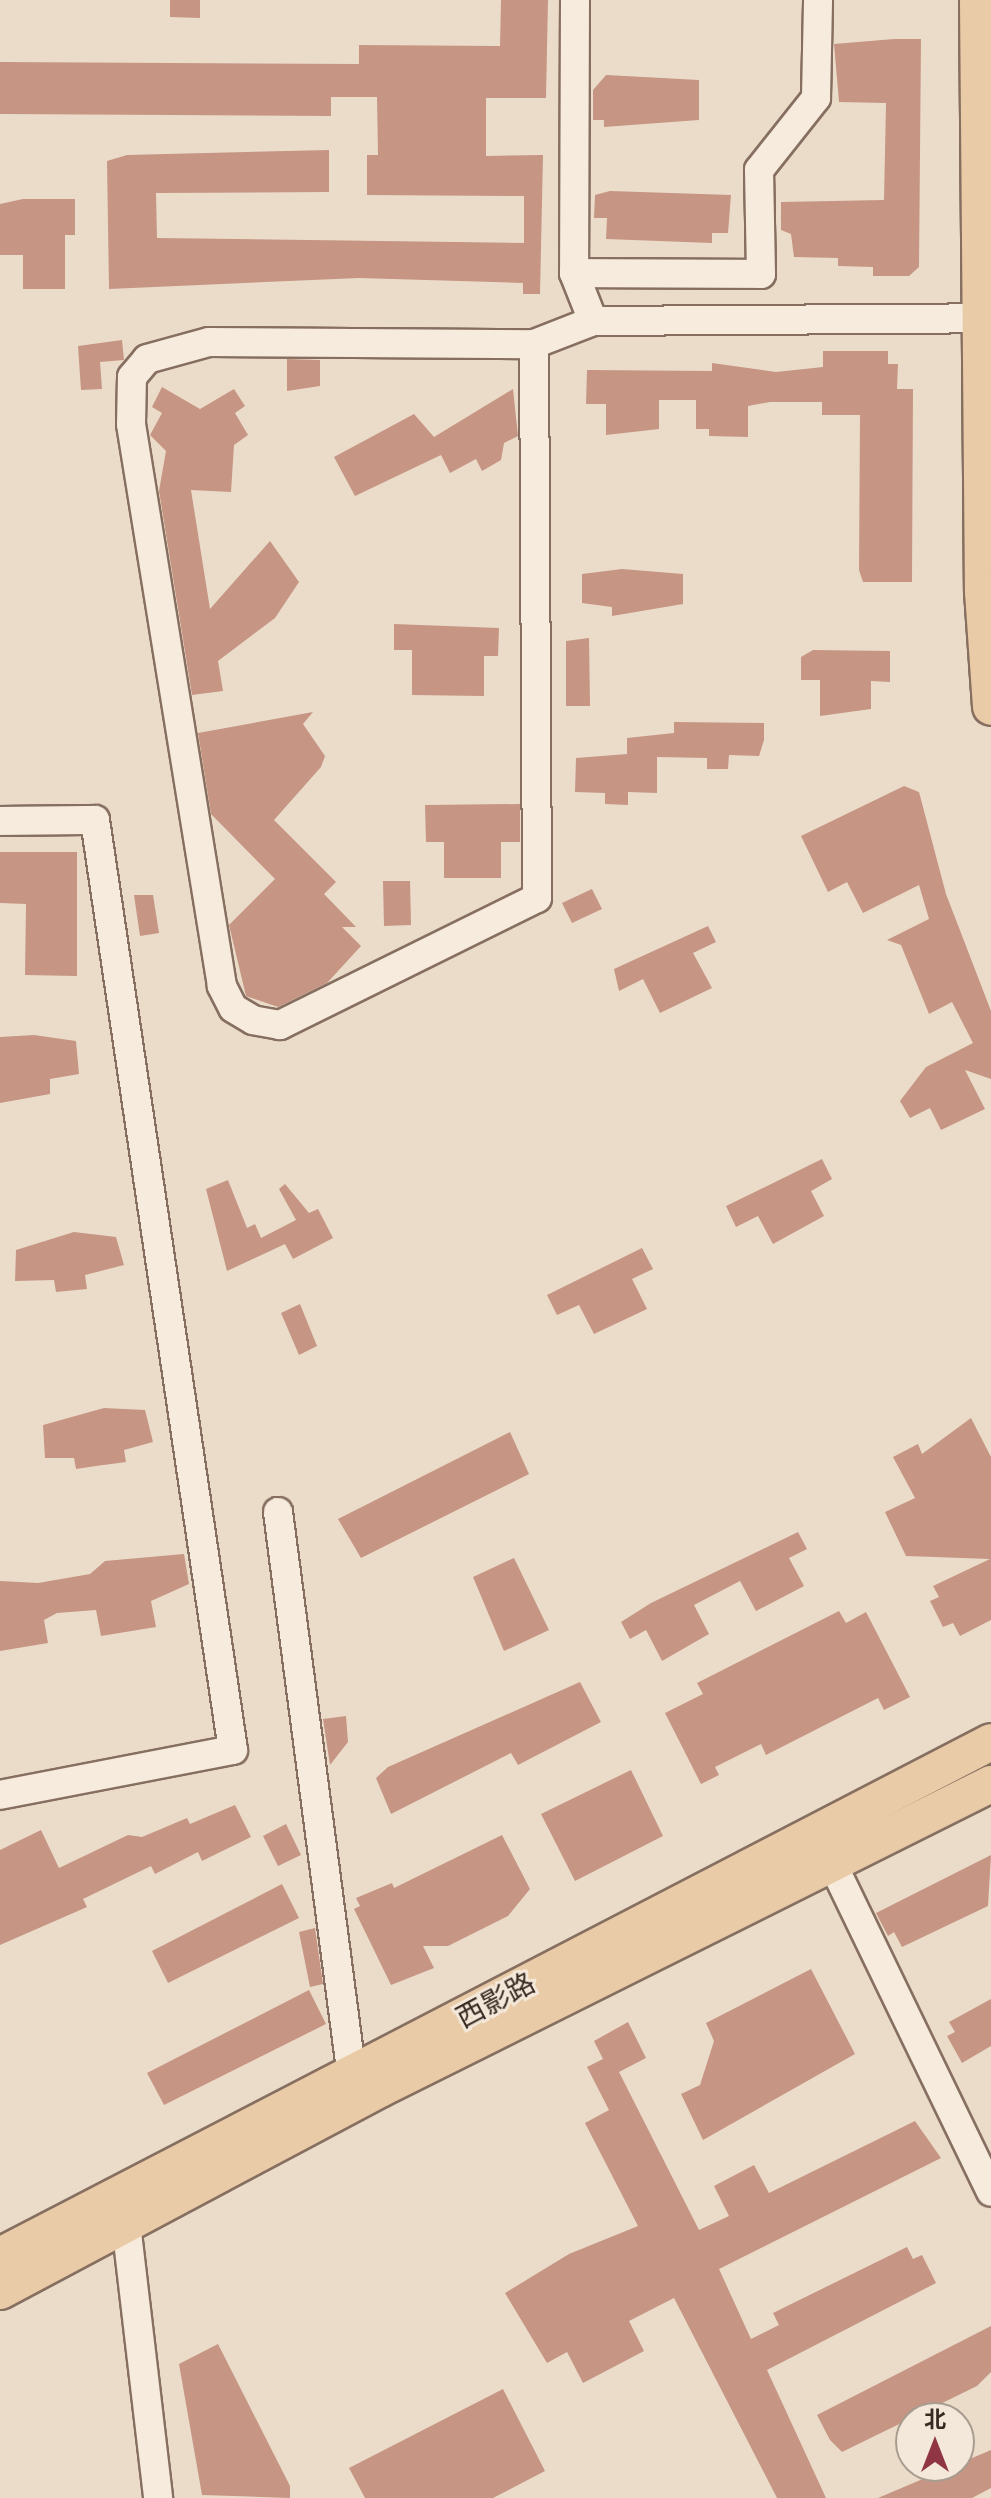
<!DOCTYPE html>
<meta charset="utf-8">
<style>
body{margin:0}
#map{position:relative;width:991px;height:2498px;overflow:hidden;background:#ebdcca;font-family:"Crimson Pro","Noto Sans SC",serif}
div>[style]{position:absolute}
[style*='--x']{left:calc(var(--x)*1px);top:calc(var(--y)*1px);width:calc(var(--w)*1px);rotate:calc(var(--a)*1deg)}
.building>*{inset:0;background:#c69584}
.roads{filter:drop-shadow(2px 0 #866f60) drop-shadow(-2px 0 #866f60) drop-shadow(0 2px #866f60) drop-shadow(0 -2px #866f60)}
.minor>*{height:28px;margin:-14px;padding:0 14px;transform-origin:14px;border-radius:14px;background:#f6ebdd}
.major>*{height:36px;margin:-18px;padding:0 18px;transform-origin:18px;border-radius:18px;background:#eacba7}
span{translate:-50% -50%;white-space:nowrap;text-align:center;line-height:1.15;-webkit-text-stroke:6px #f3e8d9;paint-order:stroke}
.street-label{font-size:28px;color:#382a22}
.north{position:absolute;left:895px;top:2402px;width:80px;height:80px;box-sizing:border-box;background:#f3e8d9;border:2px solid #a89c90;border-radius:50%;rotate:0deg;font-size:22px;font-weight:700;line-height:32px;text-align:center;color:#382a22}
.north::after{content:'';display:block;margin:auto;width:28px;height:36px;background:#903544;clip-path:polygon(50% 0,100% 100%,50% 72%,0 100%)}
</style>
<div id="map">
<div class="building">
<div style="clip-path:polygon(170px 0,200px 0,200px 18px,170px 17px)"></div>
<div style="clip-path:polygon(501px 0,548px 0,546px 98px,486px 98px,486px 156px,543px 155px,540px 294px,523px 294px,523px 283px,359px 278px,109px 289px,107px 161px,127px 155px,329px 150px,329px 192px,156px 193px,157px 238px,524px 243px,524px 196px,367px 195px,367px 155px,378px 155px,377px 97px,331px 97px,331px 116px,0 114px,0 62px,359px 64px,359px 45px,500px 46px)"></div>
<div style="clip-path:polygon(894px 39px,921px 39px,919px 267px,909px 276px,873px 276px,873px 267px,838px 266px,838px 258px,794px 257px,791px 234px,781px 230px,781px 202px,884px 200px,886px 103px,839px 102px,834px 44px)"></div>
<div style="clip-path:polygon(606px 75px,699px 80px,699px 120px,604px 127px,604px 120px,593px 120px,593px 90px)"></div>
<div style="clip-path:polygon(610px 191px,731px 195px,728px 233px,712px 233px,712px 243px,606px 239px,607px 218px,594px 218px,595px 195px)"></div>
<div style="clip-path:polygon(23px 199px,75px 199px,75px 235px,65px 235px,65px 289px,23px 289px,23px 255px,0 255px,0 204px)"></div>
<div style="clip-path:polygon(122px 340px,124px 360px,100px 362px,102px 389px,81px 390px,78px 346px)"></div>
<div style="clip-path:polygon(823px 351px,888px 351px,888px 364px,898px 364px,897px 389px,913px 389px,912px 582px,863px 582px,859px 570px,860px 415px,822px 415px,822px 402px,770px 402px,748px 406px,748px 437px,709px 436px,709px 429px,696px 429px,696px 400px,659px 400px,659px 429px,606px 435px,606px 404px,586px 404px,587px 370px,712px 371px,712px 363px,776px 372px,823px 367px)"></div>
<div style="clip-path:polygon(287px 359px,320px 360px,320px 386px,287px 391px)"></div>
<div style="clip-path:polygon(162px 387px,200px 409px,234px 389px,245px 406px,235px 413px,248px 435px,234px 445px,231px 492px,191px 490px,210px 609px,270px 541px,299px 582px,275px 618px,218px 661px,223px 691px,192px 695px,159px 491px,166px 451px,150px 435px,162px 413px,152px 407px)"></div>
<div style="clip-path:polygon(513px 389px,518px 436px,504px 443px,501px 460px,482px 471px,476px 459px,450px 473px,441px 455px,355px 496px,334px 457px,414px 414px,434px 437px)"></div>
<div style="clip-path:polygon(622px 569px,683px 574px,683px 604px,612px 616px,612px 607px,582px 603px,582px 574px)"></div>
<div style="clip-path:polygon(394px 624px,499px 628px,498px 656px,484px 656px,484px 696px,412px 695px,412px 650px,394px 650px)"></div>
<div style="clip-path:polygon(589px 638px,590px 706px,566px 706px,566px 641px)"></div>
<div style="clip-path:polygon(813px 650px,890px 651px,890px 682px,871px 681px,871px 709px,820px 716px,820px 680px,801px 680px,801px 657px)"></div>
<div style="clip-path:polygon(313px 712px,303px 724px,325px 756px,321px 767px,274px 820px,336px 882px,324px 894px,356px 927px,342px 927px,361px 946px,327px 983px,278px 1007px,246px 996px,229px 925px,275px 879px,211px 814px,198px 733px)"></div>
<div style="clip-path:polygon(674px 722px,764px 723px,764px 740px,759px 756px,729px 755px,728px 769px,707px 769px,707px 758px,657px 757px,657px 793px,628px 792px,628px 805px,605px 804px,605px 793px,575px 792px,576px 758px,627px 754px,627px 738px,674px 733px)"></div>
<div style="clip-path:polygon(904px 786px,919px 792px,946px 894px,991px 1011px,991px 1079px,965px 1070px,985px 1109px,941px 1130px,930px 1108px,910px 1118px,900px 1101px,926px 1067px,973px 1043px,952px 1002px,929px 1014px,901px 945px,887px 940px,929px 919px,919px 885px,863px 913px,847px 882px,828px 892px,801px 836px)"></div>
<div style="clip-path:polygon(520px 804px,520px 842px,501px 842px,501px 878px,444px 878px,444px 842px,426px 842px,425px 805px)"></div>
<div style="clip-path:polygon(0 852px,77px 852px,77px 976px,25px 975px,26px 904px,0 903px)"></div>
<div style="clip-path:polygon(383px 881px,410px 881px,411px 925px,384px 926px)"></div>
<div style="clip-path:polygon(592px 889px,602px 909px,572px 923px,562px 903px)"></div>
<div style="clip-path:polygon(134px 895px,153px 895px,159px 933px,140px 936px)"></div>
<div style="clip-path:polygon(708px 926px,716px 942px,693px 953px,712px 988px,660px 1013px,643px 979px,619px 991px,614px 969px)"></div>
<div style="clip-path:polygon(34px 1035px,76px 1041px,79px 1074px,50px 1079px,50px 1094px,0 1103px,0 1037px)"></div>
<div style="clip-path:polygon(822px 1159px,832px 1179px,811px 1191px,824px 1216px,773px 1244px,758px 1216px,736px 1227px,726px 1206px)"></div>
<div style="clip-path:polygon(228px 1180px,247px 1228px,255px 1224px,261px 1238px,296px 1220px,279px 1189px,285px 1184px,309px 1213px,318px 1209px,333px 1238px,293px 1259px,285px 1244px,227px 1271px,206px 1189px)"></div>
<div style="clip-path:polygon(74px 1232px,116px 1237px,124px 1265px,85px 1275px,87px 1289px,56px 1292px,54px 1280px,15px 1281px,16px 1250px)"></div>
<div style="clip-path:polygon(642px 1248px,653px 1269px,632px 1279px,647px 1309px,594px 1334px,579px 1305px,557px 1315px,547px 1295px)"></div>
<div style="clip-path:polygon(300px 1304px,317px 1346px,299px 1355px,281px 1313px)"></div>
<div style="clip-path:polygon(104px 1408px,145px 1410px,153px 1442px,124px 1450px,126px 1462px,96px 1466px,76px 1469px,74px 1458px,45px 1458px,43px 1425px)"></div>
<div style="clip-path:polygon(971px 1418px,991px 1457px,991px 1620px,960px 1636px,953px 1623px,943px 1627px,930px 1601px,939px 1597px,933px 1586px,990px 1559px,906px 1556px,885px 1512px,915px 1498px,893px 1457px,918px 1444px,922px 1454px)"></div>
<div style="clip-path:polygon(510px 1432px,529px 1474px,361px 1558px,338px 1519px)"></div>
<div style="clip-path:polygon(798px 1532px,807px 1549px,789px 1558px,804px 1586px,756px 1611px,740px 1581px,694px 1605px,709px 1634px,662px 1661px,646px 1630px,630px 1639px,621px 1622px,651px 1603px)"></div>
<div style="clip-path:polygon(184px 1554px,189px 1584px,151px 1601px,156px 1627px,101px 1636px,96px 1610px,57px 1613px,44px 1620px,48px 1643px,0 1651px,0 1581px,38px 1583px,90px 1574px,105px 1561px)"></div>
<div style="clip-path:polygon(514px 1558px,549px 1630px,504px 1651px,473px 1577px)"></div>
<div style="clip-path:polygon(839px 1611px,846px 1623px,866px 1612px,910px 1697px,884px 1710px,878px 1698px,766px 1755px,761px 1744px,715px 1767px,719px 1775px,701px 1784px,665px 1713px,703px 1694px,697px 1683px)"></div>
<div style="clip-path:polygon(580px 1682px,601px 1722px,518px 1765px,511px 1753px,391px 1814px,376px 1778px,388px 1767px)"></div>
<div style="clip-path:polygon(346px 1716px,348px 1742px,330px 1765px,323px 1719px)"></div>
<div style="clip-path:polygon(631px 1770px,663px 1836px,575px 1881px,541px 1814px)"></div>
<div style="clip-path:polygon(235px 1805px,251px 1837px,202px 1861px,198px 1852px,155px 1874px,151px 1866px,83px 1899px,87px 1907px,0 1945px,0 1850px,41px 1830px,59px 1868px,128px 1835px,142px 1837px,187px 1818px,190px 1824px)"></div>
<div style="clip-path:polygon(286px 1824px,301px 1855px,278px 1866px,263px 1836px)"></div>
<div style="clip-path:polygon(502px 1835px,530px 1889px,508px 1916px,448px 1946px,423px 1946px,434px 1968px,391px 1985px,354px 1909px,360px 1906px,356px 1898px,392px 1883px,394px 1888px)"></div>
<div style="clip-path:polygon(991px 1855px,988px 1906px,902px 1947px,894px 1932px,888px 1936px,876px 1913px)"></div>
<div style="clip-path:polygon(282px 1884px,299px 1918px,168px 1983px,152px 1951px)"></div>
<div style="clip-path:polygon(315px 1928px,323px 1984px,310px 1987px,299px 1932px)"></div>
<div style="clip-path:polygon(811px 1969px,855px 2054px,703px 2140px,681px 2094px,700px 2085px,714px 2041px,706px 2023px)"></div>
<div style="clip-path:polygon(309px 1990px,326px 2024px,164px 2105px,147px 2073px)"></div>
<div style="clip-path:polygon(991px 1999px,991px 2046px,962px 2063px,947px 2036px,955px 2032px,949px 2022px)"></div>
<div style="clip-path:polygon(628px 2022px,646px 2058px,619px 2072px,699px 2230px,729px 2216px,714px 2186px,754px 2165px,769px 2193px,915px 2121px,941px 2158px,719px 2269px,751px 2339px,779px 2325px,773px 2313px,907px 2247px,913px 2259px,922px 2255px,936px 2283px,767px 2370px,826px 2498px,777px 2498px,674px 2298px,629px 2321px,644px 2351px,583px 2383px,567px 2352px,547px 2363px,505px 2293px,569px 2254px,638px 2226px,585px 2123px,609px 2110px,587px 2067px,603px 2059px,594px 2041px)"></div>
<div style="clip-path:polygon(991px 2326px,991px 2372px,977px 2386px,842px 2452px,830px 2440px,817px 2415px)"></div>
<div style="clip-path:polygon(218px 2344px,290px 2486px,290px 2498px,202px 2495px,179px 2364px)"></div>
<div style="clip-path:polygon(503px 2389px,545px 2471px,493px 2498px,365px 2498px,349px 2468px)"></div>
<div style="clip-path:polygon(991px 2450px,991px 2488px,972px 2498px,878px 2498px)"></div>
</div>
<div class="roads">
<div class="minor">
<div style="--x:575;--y:0;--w:273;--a:90.2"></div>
<div style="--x:574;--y:273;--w:52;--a:68.4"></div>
<div style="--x:574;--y:273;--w:187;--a:0.3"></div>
<div style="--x:761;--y:274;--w:104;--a:-91.1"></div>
<div style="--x:759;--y:170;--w:92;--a:-51.6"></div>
<div style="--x:816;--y:98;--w:98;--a:-88.8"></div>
<div style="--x:534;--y:344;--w:554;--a:89.69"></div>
<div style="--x:537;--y:898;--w:287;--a:153.7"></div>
<div style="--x:280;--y:1025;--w:27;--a:-170"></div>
<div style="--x:253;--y:1020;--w:23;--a:-149"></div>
<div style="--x:233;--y:1008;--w:25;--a:-117"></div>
<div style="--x:222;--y:986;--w:569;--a:-99.2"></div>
<div style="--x:131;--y:424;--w:47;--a:-88.8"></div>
<div style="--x:132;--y:377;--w:23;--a:-50"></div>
<div style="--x:147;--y:359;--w:64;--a:-15.3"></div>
<div style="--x:209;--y:342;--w:325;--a:0.4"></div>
<div style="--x:534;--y:344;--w:63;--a:-21.3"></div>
<div style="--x:593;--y:321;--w:398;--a:-0.4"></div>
<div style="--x:0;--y:821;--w:95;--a:-0.6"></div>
<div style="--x:95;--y:820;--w:940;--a:81.56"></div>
<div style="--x:233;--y:1750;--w:237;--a:169.1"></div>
<div style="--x:278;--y:1512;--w:570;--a:82.54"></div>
<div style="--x:832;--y:1863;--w:365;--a:64.2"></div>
<div style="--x:126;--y:2224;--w:276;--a:83.3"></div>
</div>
<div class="major">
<div style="--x:978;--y:0;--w:592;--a:89.52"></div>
<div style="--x:983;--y:592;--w:115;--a:86"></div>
<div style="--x:0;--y:2256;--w:1116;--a:-27.41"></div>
<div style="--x:0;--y:2291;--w:430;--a:-28"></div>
<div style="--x:380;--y:2089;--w:683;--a:-26.53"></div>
</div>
</div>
<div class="street-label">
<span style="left:496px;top:2001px;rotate:-28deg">西影路</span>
</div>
<div class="north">北</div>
</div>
